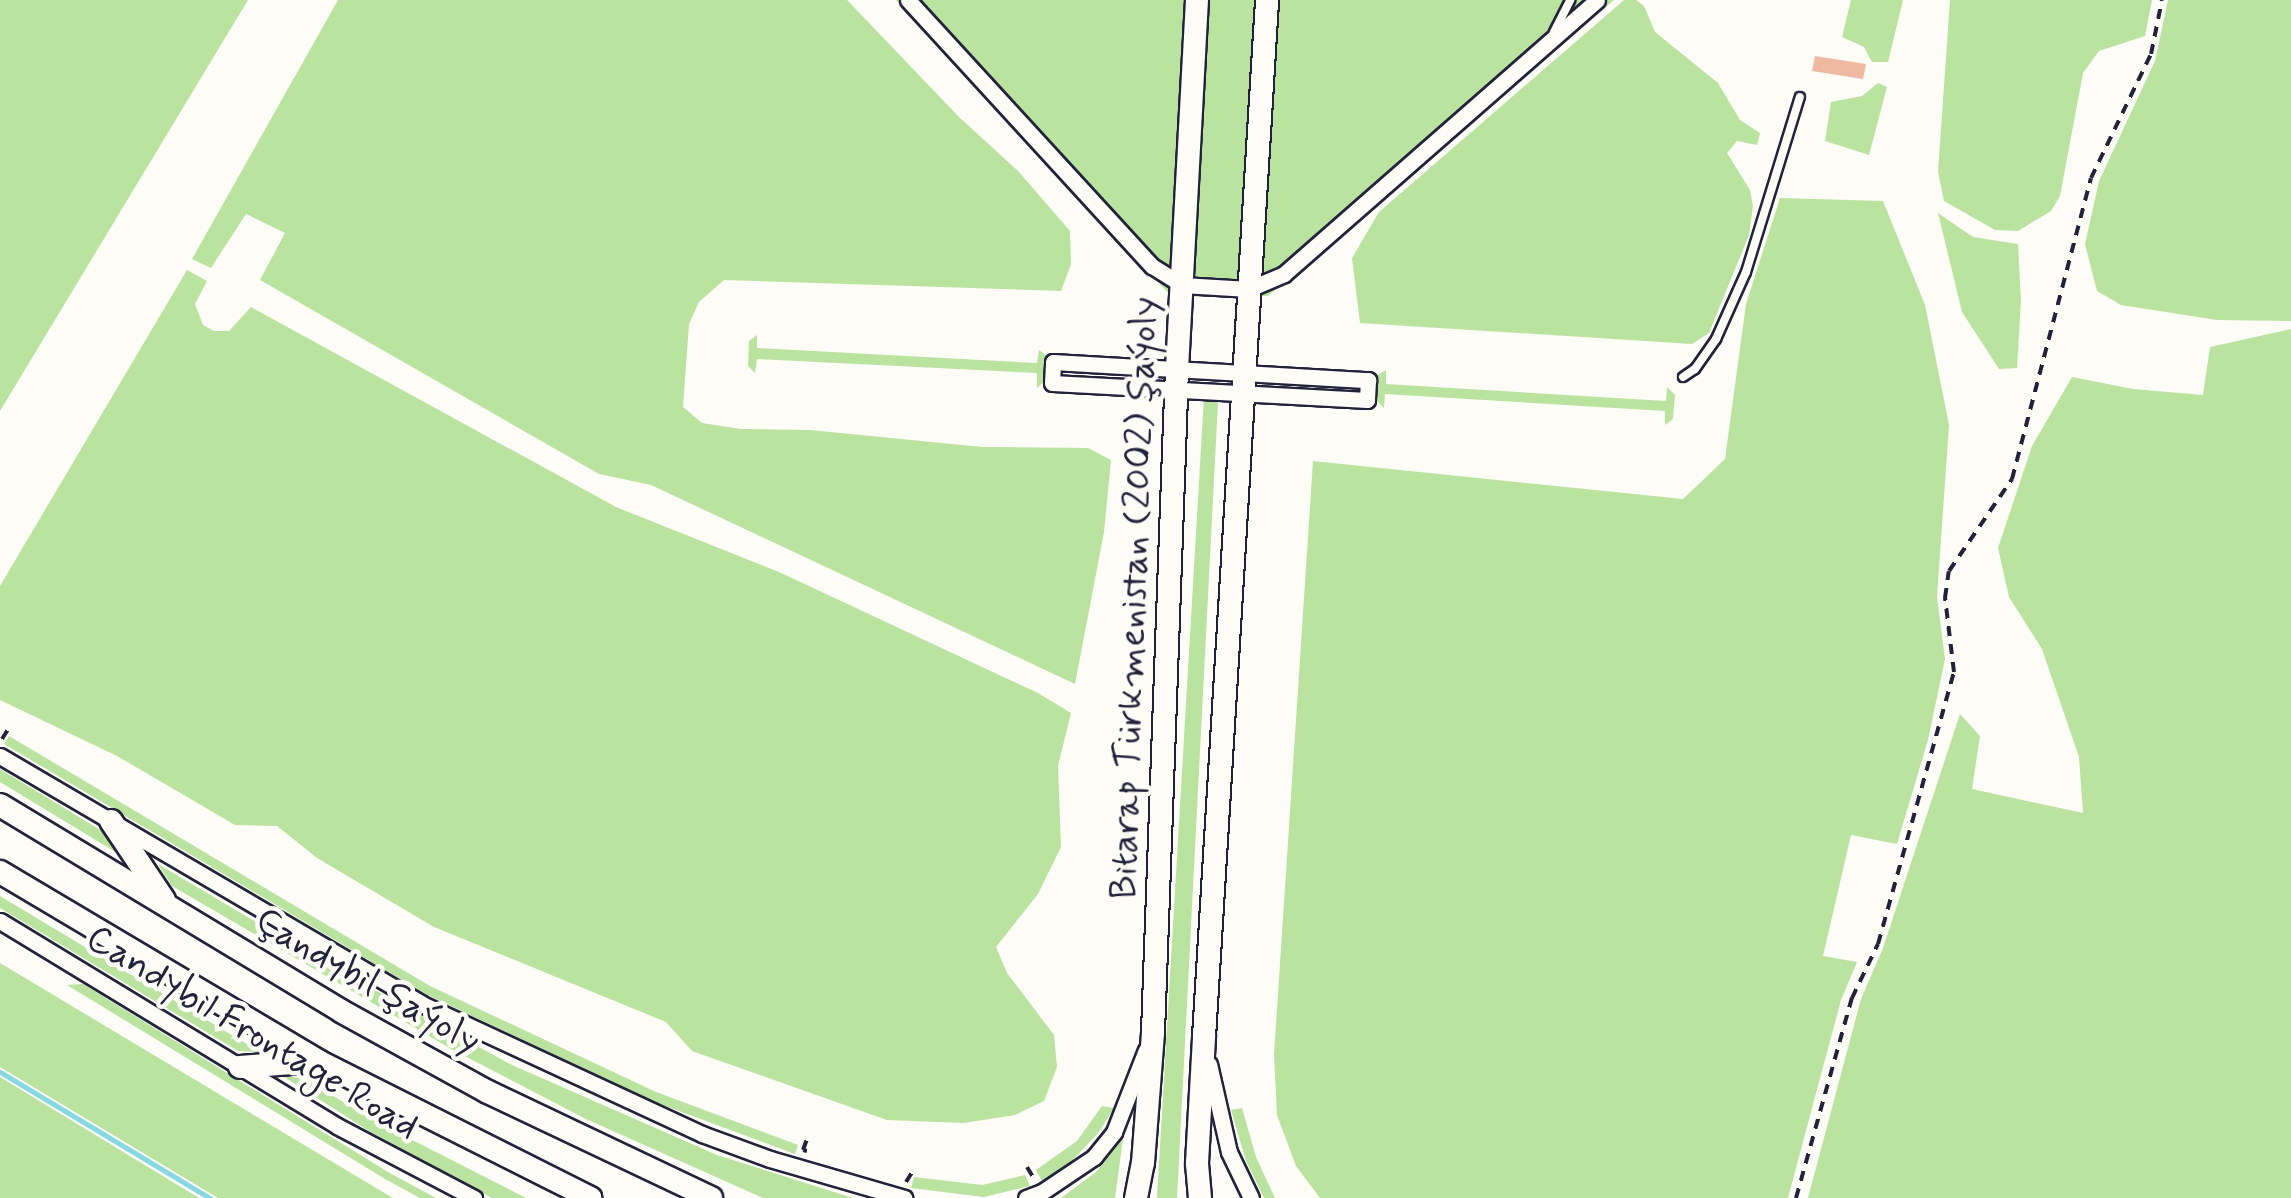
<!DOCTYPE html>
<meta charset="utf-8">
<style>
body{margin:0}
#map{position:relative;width:2291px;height:1198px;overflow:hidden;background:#fdfcf7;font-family:Mynerve,sans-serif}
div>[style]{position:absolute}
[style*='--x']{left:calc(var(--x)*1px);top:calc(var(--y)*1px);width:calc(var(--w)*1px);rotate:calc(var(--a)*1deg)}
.green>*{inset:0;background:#bae3a0}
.stream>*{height:5px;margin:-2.5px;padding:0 2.5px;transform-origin:2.5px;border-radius:2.5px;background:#87d8e1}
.building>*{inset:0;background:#eeb8a1}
.path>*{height:4px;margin-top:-2px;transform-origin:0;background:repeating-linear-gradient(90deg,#22223b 0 10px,transparent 0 18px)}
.roads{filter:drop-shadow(2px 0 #22223b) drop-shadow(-2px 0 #22223b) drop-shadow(0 2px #22223b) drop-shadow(0 -2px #22223b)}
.lane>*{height:8px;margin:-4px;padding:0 4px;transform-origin:4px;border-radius:4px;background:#fdfcf7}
.street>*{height:15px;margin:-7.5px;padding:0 7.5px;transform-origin:7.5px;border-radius:7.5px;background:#fdfcf7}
.secondary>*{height:22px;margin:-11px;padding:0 11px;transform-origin:11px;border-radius:11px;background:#fdfcf7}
span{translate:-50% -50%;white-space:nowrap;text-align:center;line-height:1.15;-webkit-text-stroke:9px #fdfcf7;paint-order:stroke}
.street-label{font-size:38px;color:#22223b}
</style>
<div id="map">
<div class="green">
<div style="clip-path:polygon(0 0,248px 0,0 411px)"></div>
<div style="clip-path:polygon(338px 0,847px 0,960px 118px,1019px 172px,1070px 231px,1071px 264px,1061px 291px,724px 280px,699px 302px,689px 324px,683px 407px,702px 423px,741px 429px,810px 430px,982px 447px,1088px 448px,1111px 460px,1104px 532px,1075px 684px,651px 485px,599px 474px,260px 280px,285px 233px,246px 214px,211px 268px,192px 259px)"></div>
<div style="clip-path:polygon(896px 0,1614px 0,1268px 296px,1172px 297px)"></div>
<div style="clip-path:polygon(1624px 0,1636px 0,1644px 6px,1655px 32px,1718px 83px,1740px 120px,1760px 133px,1757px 145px,1737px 141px,1727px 153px,1750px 190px,1753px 206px,1749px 235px,1709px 333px,1692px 344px,1360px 323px,1352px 258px,1379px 212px)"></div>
<div style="clip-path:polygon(1851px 0,1903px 0,1888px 62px,1872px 62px,1864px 47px,1842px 37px)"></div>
<div style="clip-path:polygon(1950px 0,2152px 0,2145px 36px,2099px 51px,2083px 73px,2060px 196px,2051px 211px,2018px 231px,1995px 230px,1944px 201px,1938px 172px)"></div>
<div style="clip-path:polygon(2168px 0,2291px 0,2291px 321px,2217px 320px,2121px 305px,2097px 291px,2085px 244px,2099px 181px,2155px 61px)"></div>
<div style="clip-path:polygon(1878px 83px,1887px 87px,1869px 155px,1825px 141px,1831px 102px,1862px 96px)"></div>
<div style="clip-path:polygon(1780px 198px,1883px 201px,1925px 305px,1949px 425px,1937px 597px,1945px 659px,1928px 740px,1897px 844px,1851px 835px,1823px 956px,1857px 962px,1841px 1000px,1788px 1198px,1320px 1198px,1296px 1166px,1277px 1115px,1274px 1055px,1313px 461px,1683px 499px,1725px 459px,1746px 304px)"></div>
<div style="clip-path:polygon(1938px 213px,1973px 237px,2018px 244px,2021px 301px,2017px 368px,1999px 369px,1962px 312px)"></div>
<div style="clip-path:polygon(187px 270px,207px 281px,195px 304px,203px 325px,214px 331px,229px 331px,251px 307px,616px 507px,779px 572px,1038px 693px,1071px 713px,1058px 766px,1061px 847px,1038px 894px,996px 947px,1007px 973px,1054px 1035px,1057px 1067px,1044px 1101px,1015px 1115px,964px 1123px,887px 1120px,692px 1051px,666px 1022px,434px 927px,317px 858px,277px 826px,235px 825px,117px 756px,0 700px,0 586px)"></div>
<div style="clip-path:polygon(2291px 329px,2291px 1198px,1808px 1198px,1861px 999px,1883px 948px,1960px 714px,1980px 736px,1972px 789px,2083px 813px,2079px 757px,2042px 649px,2009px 597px,1998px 548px,2032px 446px,2072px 377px,2133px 389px,2203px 395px,2210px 347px)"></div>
<div style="clip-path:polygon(757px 335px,757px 348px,1037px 363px,1039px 350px,1047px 356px,1045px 381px,1037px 388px,1037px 373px,757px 359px,755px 373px,748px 366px,749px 341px)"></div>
<div style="clip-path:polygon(1386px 370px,1386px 384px,1666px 401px,1667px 387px,1675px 395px,1673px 419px,1665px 425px,1665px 411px,1385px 394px,1384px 408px,1376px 400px,1378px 375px)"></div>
<div style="clip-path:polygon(1204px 397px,1218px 402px,1177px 1198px,1157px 1198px)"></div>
<div style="clip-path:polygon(9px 736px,430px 986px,656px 1092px,798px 1145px,795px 1154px,652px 1101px,426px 994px,4px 744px)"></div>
<div style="clip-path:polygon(0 769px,102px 831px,122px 856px,0 782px)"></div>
<div style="clip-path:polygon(158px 864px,327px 964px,512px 1065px,717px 1155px,853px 1198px,763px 1198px,586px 1119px,453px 1050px,172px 886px)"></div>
<div style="clip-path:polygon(0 896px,260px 1052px,238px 1051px,0 908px)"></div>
<div style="clip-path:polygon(0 963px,356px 1176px,393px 1198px,218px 1198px,0 1067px)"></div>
<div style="clip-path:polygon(83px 984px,388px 1172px,436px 1198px,420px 1198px,385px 1179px,67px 985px)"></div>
<div style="clip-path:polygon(281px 1075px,305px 1079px,375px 1121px,526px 1198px,492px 1198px,369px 1131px)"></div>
<div style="clip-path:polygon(0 1077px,199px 1198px,0 1198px)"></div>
<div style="clip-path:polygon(1102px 1106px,1114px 1108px,1099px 1132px,1069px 1164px,1042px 1181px,1036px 1170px,1077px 1141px)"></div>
<div style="clip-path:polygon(1242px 1108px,1256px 1157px,1275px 1198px,1264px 1198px,1246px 1161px,1231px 1110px)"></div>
<div style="clip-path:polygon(1123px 1139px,1115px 1198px,1061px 1198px,1096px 1172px)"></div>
<div style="clip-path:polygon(1025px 1175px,1030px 1186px,984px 1197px,911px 1188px,914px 1177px,982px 1185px)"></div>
</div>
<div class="stream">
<div style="--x:0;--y:1072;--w:245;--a:31"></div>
</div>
<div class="building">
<div style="clip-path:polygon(1815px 56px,1866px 64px,1863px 79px,1812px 71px)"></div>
</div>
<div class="path">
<div style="--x:2;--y:739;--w:15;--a:-58"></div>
<div style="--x:807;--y:1151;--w:4;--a:-166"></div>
<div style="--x:803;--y:1150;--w:12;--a:-70"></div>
<div style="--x:1027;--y:1167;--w:12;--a:59"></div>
<div style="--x:906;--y:1182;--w:13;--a:-58"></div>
<div style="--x:1796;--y:1198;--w:208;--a:-74.4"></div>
<div style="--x:1852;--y:998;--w:60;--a:-64.3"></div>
<div style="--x:1878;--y:944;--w:282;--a:-74.4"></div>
<div style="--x:1954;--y:672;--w:75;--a:-96.9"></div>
<div style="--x:1945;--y:598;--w:27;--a:-82"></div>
<div style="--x:1949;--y:571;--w:112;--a:-55.6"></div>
<div style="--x:2012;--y:479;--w:311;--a:-75.3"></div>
<div style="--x:2091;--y:178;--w:138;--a:-64.2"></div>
<div style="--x:2151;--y:54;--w:55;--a:-78.5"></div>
</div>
<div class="roads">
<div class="lane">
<div style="--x:1554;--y:32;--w:36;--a:-63"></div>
<div style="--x:1683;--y:377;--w:14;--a:-34"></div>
<div style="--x:1695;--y:369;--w:37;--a:-55"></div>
<div style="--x:1716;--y:339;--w:73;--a:-65.9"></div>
<div style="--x:1746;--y:272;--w:183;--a:-72.9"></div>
</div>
<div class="street">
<div style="--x:908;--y:0;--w:361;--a:47.5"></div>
<div style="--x:1152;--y:266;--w:36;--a:32"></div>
<div style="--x:1182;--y:285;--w:67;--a:3.4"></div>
<div style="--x:1249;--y:289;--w:38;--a:-23"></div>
<div style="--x:1284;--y:274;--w:416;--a:-41.2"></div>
<div style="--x:1053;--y:362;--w:316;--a:3.3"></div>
<div style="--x:1368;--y:380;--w:20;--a:93"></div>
<div style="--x:1367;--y:400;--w:315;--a:-176.9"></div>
<div style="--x:1052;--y:383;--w:21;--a:-87"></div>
<div style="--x:0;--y:756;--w:489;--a:30.4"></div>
<div style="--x:422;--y:1004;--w:309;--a:24.9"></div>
<div style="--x:702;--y:1134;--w:72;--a:20.2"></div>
<div style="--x:770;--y:1159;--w:140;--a:16.2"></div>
<div style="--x:0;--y:921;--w:394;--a:31.3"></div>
<div style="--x:337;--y:1126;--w:155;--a:27.7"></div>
<div style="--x:1209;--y:1064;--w:90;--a:77.2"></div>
<div style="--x:1229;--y:1152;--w:51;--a:64.4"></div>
<div style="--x:1026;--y:1198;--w:17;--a:-21"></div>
<div style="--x:1042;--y:1192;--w:63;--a:-33.9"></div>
<div style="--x:1094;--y:1157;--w:32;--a:-51"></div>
<div style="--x:1114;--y:1132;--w:88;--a:-68.7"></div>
</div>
<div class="secondary">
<div style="--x:0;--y:805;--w:398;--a:31.1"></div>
<div style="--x:341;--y:1011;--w:168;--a:28.9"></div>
<div style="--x:488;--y:1092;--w:247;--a:25.4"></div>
<div style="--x:111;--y:821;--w:95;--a:56.1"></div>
<div style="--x:0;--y:872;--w:370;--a:30.7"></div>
<div style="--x:318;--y:1061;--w:305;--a:26.7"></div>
<div style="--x:240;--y:1067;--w:78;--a:-4.4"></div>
<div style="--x:1136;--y:1198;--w:36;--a:-79"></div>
<div style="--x:1143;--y:1163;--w:131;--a:-85.6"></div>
<div style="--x:1153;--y:1032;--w:663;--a:-87.93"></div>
<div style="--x:1177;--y:369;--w:370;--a:-86.9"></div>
<div style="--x:1200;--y:1198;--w:35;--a:-95"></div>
<div style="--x:1197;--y:1163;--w:126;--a:-86.8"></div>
<div style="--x:1204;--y:1037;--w:1039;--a:-86.52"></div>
</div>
</div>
<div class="street-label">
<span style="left:1135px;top:598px;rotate:-88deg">Bitarap Türkmenistan (2002) şaýoly</span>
<span style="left:367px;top:982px;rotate:30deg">Çandybil şaýoly</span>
<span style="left:252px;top:1033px;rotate:31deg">Candybil Frontage Road</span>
</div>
</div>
